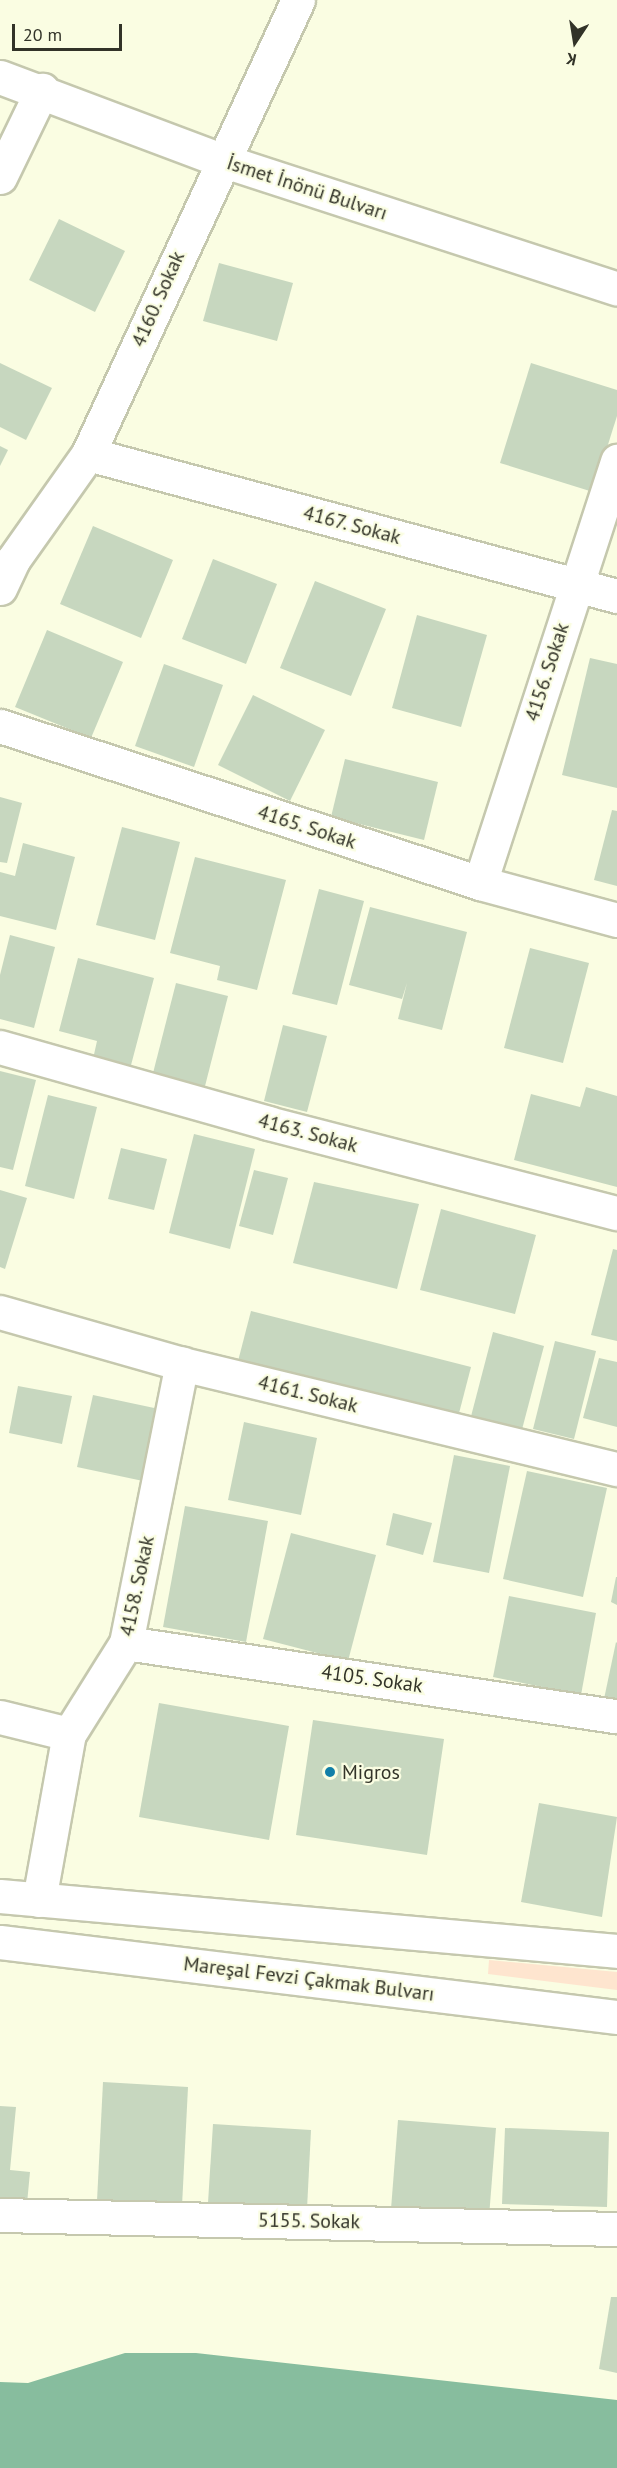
<!DOCTYPE html>
<meta charset="utf-8">
<style>
body{margin:0}
#map{position:relative;width:617px;height:2468px;overflow:hidden;background:#fafde2;font-family:"PT Sans",sans-serif}
div>[style]{position:absolute}
[style*='--x']{left:calc(var(--x)*1px);top:calc(var(--y)*1px);width:calc(var(--w)*1px);rotate:calc(var(--a)*1deg)}
.green>*{inset:0;background:#fee5cf}
.water>*{inset:0;background:#87bd9e}
.building>*{inset:0;background:#c7d7bf}
.roads{filter:drop-shadow(2px 0 #c5c8ae) drop-shadow(-2px 0 #c5c8ae) drop-shadow(0 2px #c5c8ae) drop-shadow(0 -2px #c5c8ae)}
.minor>*{height:33px;margin:-16.5px;padding:0 16.5px;transform-origin:16.5px;border-radius:16.5px;background:#fff}
.highway>*{height:33px;margin:-16.5px;padding:0 16.5px;transform-origin:16.5px;border-radius:16.5px;background:#fff}
.dots>*{width:16px;height:16px;translate:-50% -50%;box-sizing:border-box;border:3px solid #fafde2;border-radius:50%}
span{translate:-50% -50%;white-space:nowrap;text-align:center;line-height:1.15;-webkit-text-stroke:4.5px #fafde2;paint-order:stroke}
.street-label{font-size:20px;color:#323328}
.poi-label{font-size:20px;color:#323328}
.left{translate:0 -50%;text-align:left}
.north{position:absolute;left:545px;top:12px;width:60px;height:60px;-webkit-text-stroke:4px #fafde2;paint-order:stroke;rotate:192deg;font-size:16px;font-weight:700;line-height:24px;text-align:center;color:#323328}
.north::after{content:'';display:block;margin:auto;width:21px;height:27px;background:#323328;clip-path:polygon(50% 0,100% 100%,50% 72%,0 100%)}
.scale{position:absolute;left:12px;top:24px;width:110px;height:27px;box-sizing:border-box;border:3px solid #323328;border-top:0;padding-left:8px;font-size:18px;line-height:21px;white-space:nowrap;color:#323328;-webkit-text-stroke:4px #fafde2;paint-order:stroke}
</style>
<div id="map">
<div class="green">
<div style="clip-path:polygon(489px 1960px,617px 1972px,617px 1990px,488px 1974px)"></div>
</div>
<div class="water">
<div style="clip-path:polygon(125px 2353px,196px 2353px,617px 2400px,617px 2468px,0 2468px,0 2382px,28px 2383px)"></div>
</div>
<div class="building">
<div style="clip-path:polygon(59px 219px,125px 251px,95px 312px,29px 280px)"></div>
<div style="clip-path:polygon(219px 263px,293px 283px,277px 341px,203px 321px)"></div>
<div style="clip-path:polygon(0 363px,52px 388px,26px 440px,0 427px)"></div>
<div style="clip-path:polygon(531px 363px,617px 390px,617px 416px,593px 492px,500px 463px)"></div>
<div style="clip-path:polygon(0 446px,8px 450px,0 466px)"></div>
<div style="clip-path:polygon(93px 526px,173px 560px,141px 638px,60px 604px)"></div>
<div style="clip-path:polygon(213px 559px,277px 584px,246px 664px,182px 639px)"></div>
<div style="clip-path:polygon(315px 581px,386px 609px,351px 696px,280px 668px)"></div>
<div style="clip-path:polygon(417px 615px,487px 635px,461px 727px,392px 708px)"></div>
<div style="clip-path:polygon(47px 630px,123px 662px,91px 738px,15px 707px)"></div>
<div style="clip-path:polygon(590px 658px,617px 664px,617px 788px,562px 775px)"></div>
<div style="clip-path:polygon(164px 664px,223px 685px,194px 767px,135px 746px)"></div>
<div style="clip-path:polygon(253px 695px,325px 730px,290px 801px,218px 765px)"></div>
<div style="clip-path:polygon(345px 759px,438px 782px,424px 840px,331px 817px)"></div>
<div style="clip-path:polygon(0 797px,22px 803px,7px 863px,0 862px)"></div>
<div style="clip-path:polygon(612px 810px,617px 811px,617px 886px,594px 880px)"></div>
<div style="clip-path:polygon(122px 827px,180px 842px,155px 940px,96px 925px)"></div>
<div style="clip-path:polygon(23px 843px,75px 857px,56px 930px,0 916px,0 872px,15px 876px)"></div>
<div style="clip-path:polygon(195px 857px,286px 880px,257px 990px,217px 980px,220px 966px,170px 953px)"></div>
<div style="clip-path:polygon(319px 889px,364px 901px,337px 1005px,292px 994px)"></div>
<div style="clip-path:polygon(370px 907px,467px 932px,442px 1030px,398px 1019px,407px 983px,402px 999px,349px 985px)"></div>
<div style="clip-path:polygon(10px 935px,55px 947px,34px 1028px,0 1019px,0 975px)"></div>
<div style="clip-path:polygon(530px 948px,589px 963px,563px 1063px,504px 1048px)"></div>
<div style="clip-path:polygon(78px 958px,154px 978px,130px 1069px,93px 1059px,97px 1041px,59px 1031px)"></div>
<div style="clip-path:polygon(176px 983px,228px 996px,204px 1090px,152px 1077px)"></div>
<div style="clip-path:polygon(283px 1025px,327px 1036px,307px 1112px,264px 1101px)"></div>
<div style="clip-path:polygon(0 1071px,36px 1080px,13px 1170px,0 1167px)"></div>
<div style="clip-path:polygon(586px 1087px,617px 1096px,617px 1187px,514px 1160px,531px 1094px,580px 1107px)"></div>
<div style="clip-path:polygon(48px 1095px,97px 1107px,74px 1199px,25px 1186px)"></div>
<div style="clip-path:polygon(194px 1134px,255px 1149px,230px 1249px,169px 1233px)"></div>
<div style="clip-path:polygon(121px 1148px,167px 1159px,154px 1210px,108px 1199px)"></div>
<div style="clip-path:polygon(254px 1170px,288px 1178px,273px 1235px,239px 1226px)"></div>
<div style="clip-path:polygon(314px 1182px,419px 1204px,397px 1289px,293px 1263px)"></div>
<div style="clip-path:polygon(0 1190px,27px 1198px,5px 1269px,0 1267px)"></div>
<div style="clip-path:polygon(441px 1209px,536px 1235px,515px 1314px,420px 1290px)"></div>
<div style="clip-path:polygon(613px 1249px,617px 1250px,617px 1341px,591px 1335px)"></div>
<div style="clip-path:polygon(251px 1311px,471px 1367px,457px 1421px,237px 1365px)"></div>
<div style="clip-path:polygon(493px 1332px,544px 1346px,520px 1437px,469px 1424px)"></div>
<div style="clip-path:polygon(555px 1341px,596px 1351px,574px 1439px,533px 1429px)"></div>
<div style="clip-path:polygon(599px 1358px,617px 1362px,617px 1427px,583px 1418px)"></div>
<div style="clip-path:polygon(18px 1386px,72px 1396px,62px 1444px,9px 1433px)"></div>
<div style="clip-path:polygon(93px 1395px,159px 1409px,143px 1481px,77px 1467px)"></div>
<div style="clip-path:polygon(244px 1422px,317px 1438px,301px 1515px,228px 1500px)"></div>
<div style="clip-path:polygon(454px 1455px,510px 1466px,489px 1573px,433px 1562px)"></div>
<div style="clip-path:polygon(527px 1471px,607px 1488px,583px 1597px,503px 1579px)"></div>
<div style="clip-path:polygon(185px 1506px,268px 1521px,246px 1642px,163px 1627px)"></div>
<div style="clip-path:polygon(393px 1513px,432px 1523px,423px 1555px,386px 1545px)"></div>
<div style="clip-path:polygon(291px 1533px,376px 1555px,348px 1661px,263px 1639px)"></div>
<div style="clip-path:polygon(616px 1577px,617px 1577px,617px 1605px,611px 1602px)"></div>
<div style="clip-path:polygon(509px 1596px,596px 1613px,581px 1695px,493px 1677px)"></div>
<div style="clip-path:polygon(616px 1642px,617px 1643px,617px 1702px,604px 1699px)"></div>
<div style="clip-path:polygon(159px 1703px,289px 1726px,269px 1840px,139px 1817px)"></div>
<div style="clip-path:polygon(313px 1720px,444px 1739px,427px 1855px,296px 1835px)"></div>
<div style="clip-path:polygon(539px 1803px,617px 1817px,602px 1917px,521px 1902px)"></div>
<div style="clip-path:polygon(103px 2082px,188px 2087px,182px 2206px,97px 2201px)"></div>
<div style="clip-path:polygon(0 2106px,16px 2107px,10px 2170px,30px 2172px,26px 2214px,0 2211px)"></div>
<div style="clip-path:polygon(398px 2120px,496px 2128px,489px 2217px,391px 2209px)"></div>
<div style="clip-path:polygon(213px 2124px,311px 2130px,307px 2209px,208px 2203px)"></div>
<div style="clip-path:polygon(505px 2128px,609px 2132px,607px 2207px,502px 2204px)"></div>
<div style="clip-path:polygon(611px 2297px,617px 2297px,617px 2373px,599px 2369px)"></div>
</div>
<div class="roads">
<div class="minor">
<div style="--x:0;--y:77;--w:236;--a:20.6"></div>
<div style="--x:221;--y:160;--w:416;--a:18"></div>
<div style="--x:0;--y:177;--w:97;--a:-64.2"></div>
<div style="--x:88;--y:454;--w:548;--a:15.03"></div>
<div style="--x:0;--y:588;--w:31;--a:-65"></div>
<div style="--x:13;--y:560;--w:130;--a:-54.7"></div>
<div style="--x:88;--y:454;--w:500;--a:-65.18"></div>
<div style="--x:0;--y:726;--w:505;--a:18.11"></div>
<div style="--x:480;--y:883;--w:142;--a:15.1"></div>
<div style="--x:480;--y:883;--w:444;--a:-72"></div>
<div style="--x:0;--y:1047;--w:279;--a:15.8"></div>
<div style="--x:268;--y:1123;--w:360;--a:14.5"></div>
<div style="--x:0;--y:1312;--w:189;--a:15.9"></div>
<div style="--x:182;--y:1364;--w:447;--a:13.6"></div>
<div style="--x:126;--y:1643;--w:496;--a:8.5"></div>
<div style="--x:0;--y:1717;--w:71;--a:13.8"></div>
<div style="--x:39;--y:1900;--w:169;--a:-79.8"></div>
<div style="--x:69;--y:1734;--w:107;--a:-57.9"></div>
<div style="--x:126;--y:1643;--w:285;--a:-78.7"></div>
<div style="--x:0;--y:2215;--w:617;--a:1.3"></div>
</div>
<div class="highway">
<div style="--x:0;--y:1896;--w:619;--a:5.09"></div>
<div style="--x:0;--y:1942;--w:622;--a:6.93"></div>
</div>
</div>
<div class="dots">
<div style="left:330px;top:1772px;background:#117fa8"></div>
</div>
<div class="street-label">
<span style="left:307px;top:188px;rotate:18deg">İsmet İnönü Bulvarı</span>
<span style="left:158px;top:299px;rotate:-66deg">4160. Sokak</span>
<span style="left:352px;top:525px;rotate:15deg">4167. Sokak</span>
<span style="left:547px;top:672px;rotate:-72deg">4156. Sokak</span>
<span style="left:307px;top:827px;rotate:18deg">4165. Sokak</span>
<span style="left:308px;top:1133px;rotate:15deg">4163. Sokak</span>
<span style="left:308px;top:1394px;rotate:14deg">4161. Sokak</span>
<span style="left:137px;top:1586px;rotate:-78deg">4158. Sokak</span>
<span style="left:372px;top:1679px;rotate:8deg">4105. Sokak</span>
<span style="left:309px;top:1979px;rotate:7deg">Mareşal Fevzi Çakmak Bulvarı</span>
<span style="left:309px;top:2221px;rotate:1deg">5155. Sokak</span>
</div>
<div class="poi-label">
<span class="left" style="left:342px;top:1772px">Migros</span>
</div>
<div class="north">K</div>
<div class="scale">20 m</div>
</div>
